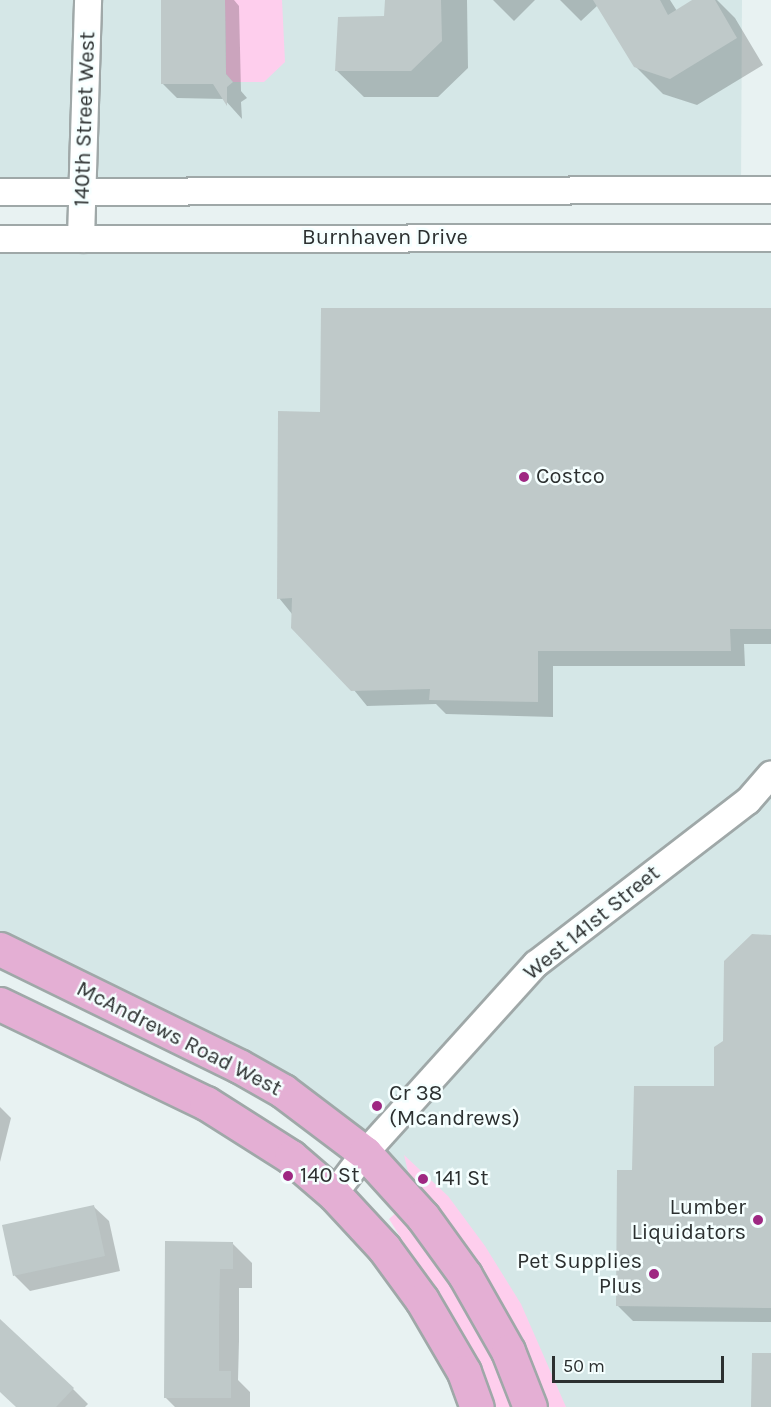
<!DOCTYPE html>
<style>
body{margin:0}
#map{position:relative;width:771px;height:1407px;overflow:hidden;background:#e8f2f2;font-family:Karla,sans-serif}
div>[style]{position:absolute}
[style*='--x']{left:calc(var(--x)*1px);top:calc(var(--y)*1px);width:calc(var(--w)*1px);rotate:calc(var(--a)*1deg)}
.built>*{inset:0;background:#d5e7e7}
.green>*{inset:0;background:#feceed}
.shadow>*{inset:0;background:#0003}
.building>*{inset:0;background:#bfc9c9}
.roads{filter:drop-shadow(2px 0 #9fa8a8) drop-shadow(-2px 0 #9fa8a8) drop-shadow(0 2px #9fa8a8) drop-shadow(0 -2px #9fa8a8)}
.minor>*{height:26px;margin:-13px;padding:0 13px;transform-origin:13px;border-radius:13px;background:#fff}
.major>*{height:33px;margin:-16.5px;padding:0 16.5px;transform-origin:16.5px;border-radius:16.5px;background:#e4afd4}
.dots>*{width:16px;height:16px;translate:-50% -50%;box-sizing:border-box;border:3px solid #f5ffff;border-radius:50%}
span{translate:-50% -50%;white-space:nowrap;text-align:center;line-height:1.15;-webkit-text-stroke:5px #f5ffff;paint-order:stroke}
.street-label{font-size:22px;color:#2c3030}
.poi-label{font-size:22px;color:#2c3030}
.left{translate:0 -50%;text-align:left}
.right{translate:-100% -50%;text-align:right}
.scale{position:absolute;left:552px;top:1356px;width:172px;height:27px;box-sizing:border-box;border:3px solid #2c3030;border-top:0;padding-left:8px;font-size:18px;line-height:21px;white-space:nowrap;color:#2c3030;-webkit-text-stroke:4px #f5ffff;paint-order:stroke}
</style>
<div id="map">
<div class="built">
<div style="clip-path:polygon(0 0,742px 0,741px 190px,0 192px)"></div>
<div style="clip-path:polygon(771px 238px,771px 1407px,530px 1407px,365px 1153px,0 949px,0 239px)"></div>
</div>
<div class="green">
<div style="clip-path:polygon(225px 0,282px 0,285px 62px,264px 82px,233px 82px,226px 74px)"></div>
<div style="clip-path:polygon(404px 1155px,448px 1196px,485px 1246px,521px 1304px,566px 1407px,549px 1407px,503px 1305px,465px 1244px,409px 1176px)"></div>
<div style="clip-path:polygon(398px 1211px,457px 1290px,482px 1333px,514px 1407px,496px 1407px,451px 1318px,389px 1219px)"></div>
</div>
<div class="shadow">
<div style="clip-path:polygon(163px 0,234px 0,239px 6px,241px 91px,247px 98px,241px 102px,242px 119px,224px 99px,177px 98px,162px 83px)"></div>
<div style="clip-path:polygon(386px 0,467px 0,468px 68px,438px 97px,364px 97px,337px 71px,386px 18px)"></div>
<div style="clip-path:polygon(493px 0,535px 0,514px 21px)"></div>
<div style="clip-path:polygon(560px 0,670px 0,677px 11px,695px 0,717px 0,735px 18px,763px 65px,697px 105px,663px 94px,635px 66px,598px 5px,581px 21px)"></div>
<div style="clip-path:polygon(771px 310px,771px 644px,744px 644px,745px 666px,553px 666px,553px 717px,446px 714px,436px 704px,367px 706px,279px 598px,321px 413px)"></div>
<div style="clip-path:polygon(771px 936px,771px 1322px,633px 1321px,617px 1305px,633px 1172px,716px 1088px,725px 1041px)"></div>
<div style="clip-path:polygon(0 1107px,11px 1118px,0 1162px)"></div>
<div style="clip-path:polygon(93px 1206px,109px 1221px,120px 1271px,30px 1291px,15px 1276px,4px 1226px)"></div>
<div style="clip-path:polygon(166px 1243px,232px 1243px,252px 1263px,252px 1288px,239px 1288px,239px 1341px,238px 1380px,250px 1392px,250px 1407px,175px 1407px,165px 1397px)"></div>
<div style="clip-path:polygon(0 1327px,73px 1389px,88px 1404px,85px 1407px,17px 1407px,0 1391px)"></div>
</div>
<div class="building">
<div style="clip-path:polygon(161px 0,225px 0,226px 74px,233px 82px,227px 87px,227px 106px,213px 84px,161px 84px)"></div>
<div style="clip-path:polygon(385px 0,441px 0,442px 41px,411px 71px,335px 71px,338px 17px,384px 16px)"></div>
<div style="clip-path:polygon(593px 0,660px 0,668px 15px,692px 0,715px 0,737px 38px,670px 79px,634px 67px)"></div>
<div style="clip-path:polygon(321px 308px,771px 308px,771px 629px,730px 629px,731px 651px,538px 651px,538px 702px,429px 700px,430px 689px,351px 691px,291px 628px,292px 598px,277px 599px,278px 411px,320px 412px)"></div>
<div style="clip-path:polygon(752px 934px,771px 935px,771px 1308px,616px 1306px,617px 1170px,632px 1170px,634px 1086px,714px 1086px,714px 1047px,723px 1041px,724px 961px)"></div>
<div style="clip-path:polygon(94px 1205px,105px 1256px,13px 1276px,2px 1225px)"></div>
<div style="clip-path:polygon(165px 1241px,233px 1242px,233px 1269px,220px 1269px,219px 1320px,219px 1371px,231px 1371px,231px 1398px,164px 1398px)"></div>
<div style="clip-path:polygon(0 1319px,74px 1388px,56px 1407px,16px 1407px,0 1392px)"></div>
<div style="clip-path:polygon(752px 1353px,771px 1353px,771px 1407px,751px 1407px)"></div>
</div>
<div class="roads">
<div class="minor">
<div style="--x:0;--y:192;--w:771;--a:-0.15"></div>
<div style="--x:0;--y:239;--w:771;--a:-0.07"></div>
<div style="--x:81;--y:239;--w:239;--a:-88.3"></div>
<div style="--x:334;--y:1194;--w:51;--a:-52.9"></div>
<div style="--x:365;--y:1153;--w:255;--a:-47.9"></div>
<div style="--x:536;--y:964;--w:267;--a:-37.6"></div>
<div style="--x:748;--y:801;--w:35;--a:-49"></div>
</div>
<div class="major">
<div style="--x:0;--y:949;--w:266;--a:26.1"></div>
<div style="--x:239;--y:1066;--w:51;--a:29.6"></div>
<div style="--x:283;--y:1091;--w:103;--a:37.1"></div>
<div style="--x:365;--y:1153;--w:86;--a:47.8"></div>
<div style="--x:423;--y:1217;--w:72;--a:54.1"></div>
<div style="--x:465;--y:1275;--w:87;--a:60.5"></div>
<div style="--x:508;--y:1351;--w:60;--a:68.6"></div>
<div style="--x:0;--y:1004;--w:229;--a:25.7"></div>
<div style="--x:206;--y:1103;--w:101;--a:32.4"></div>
<div style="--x:291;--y:1157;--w:57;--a:40.7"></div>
<div style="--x:334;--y:1194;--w:74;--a:47.2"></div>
<div style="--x:384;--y:1248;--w:64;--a:53.8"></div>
<div style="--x:422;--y:1300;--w:83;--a:59.7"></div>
<div style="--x:464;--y:1372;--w:37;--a:70"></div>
</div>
</div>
<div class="dots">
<div style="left:524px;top:477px;background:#9e2882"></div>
<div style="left:377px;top:1106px;background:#9e2882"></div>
<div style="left:288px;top:1176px;background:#9e2882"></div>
<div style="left:423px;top:1179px;background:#9e2882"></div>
<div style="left:758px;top:1220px;background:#9e2882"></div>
<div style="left:654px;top:1274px;background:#9e2882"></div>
</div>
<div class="street-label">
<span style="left:85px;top:119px;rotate:-88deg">140th Street West</span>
<span style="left:385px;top:238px">Burnhaven Drive</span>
<span style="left:592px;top:923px;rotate:-39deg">West 141st Street</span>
<span style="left:179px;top:1039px;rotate:27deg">McAndrews Road West</span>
</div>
<div class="poi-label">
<span class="left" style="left:536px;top:477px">Costco</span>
<span class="left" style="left:389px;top:1106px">Cr 38<br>(Mcandrews)</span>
<span class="left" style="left:300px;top:1176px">140 St</span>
<span class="left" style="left:435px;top:1179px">141 St</span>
<span class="right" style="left:746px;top:1220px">Lumber<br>Liquidators</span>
<span class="right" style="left:642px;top:1274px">Pet Supplies<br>Plus</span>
</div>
<div class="scale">50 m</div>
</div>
